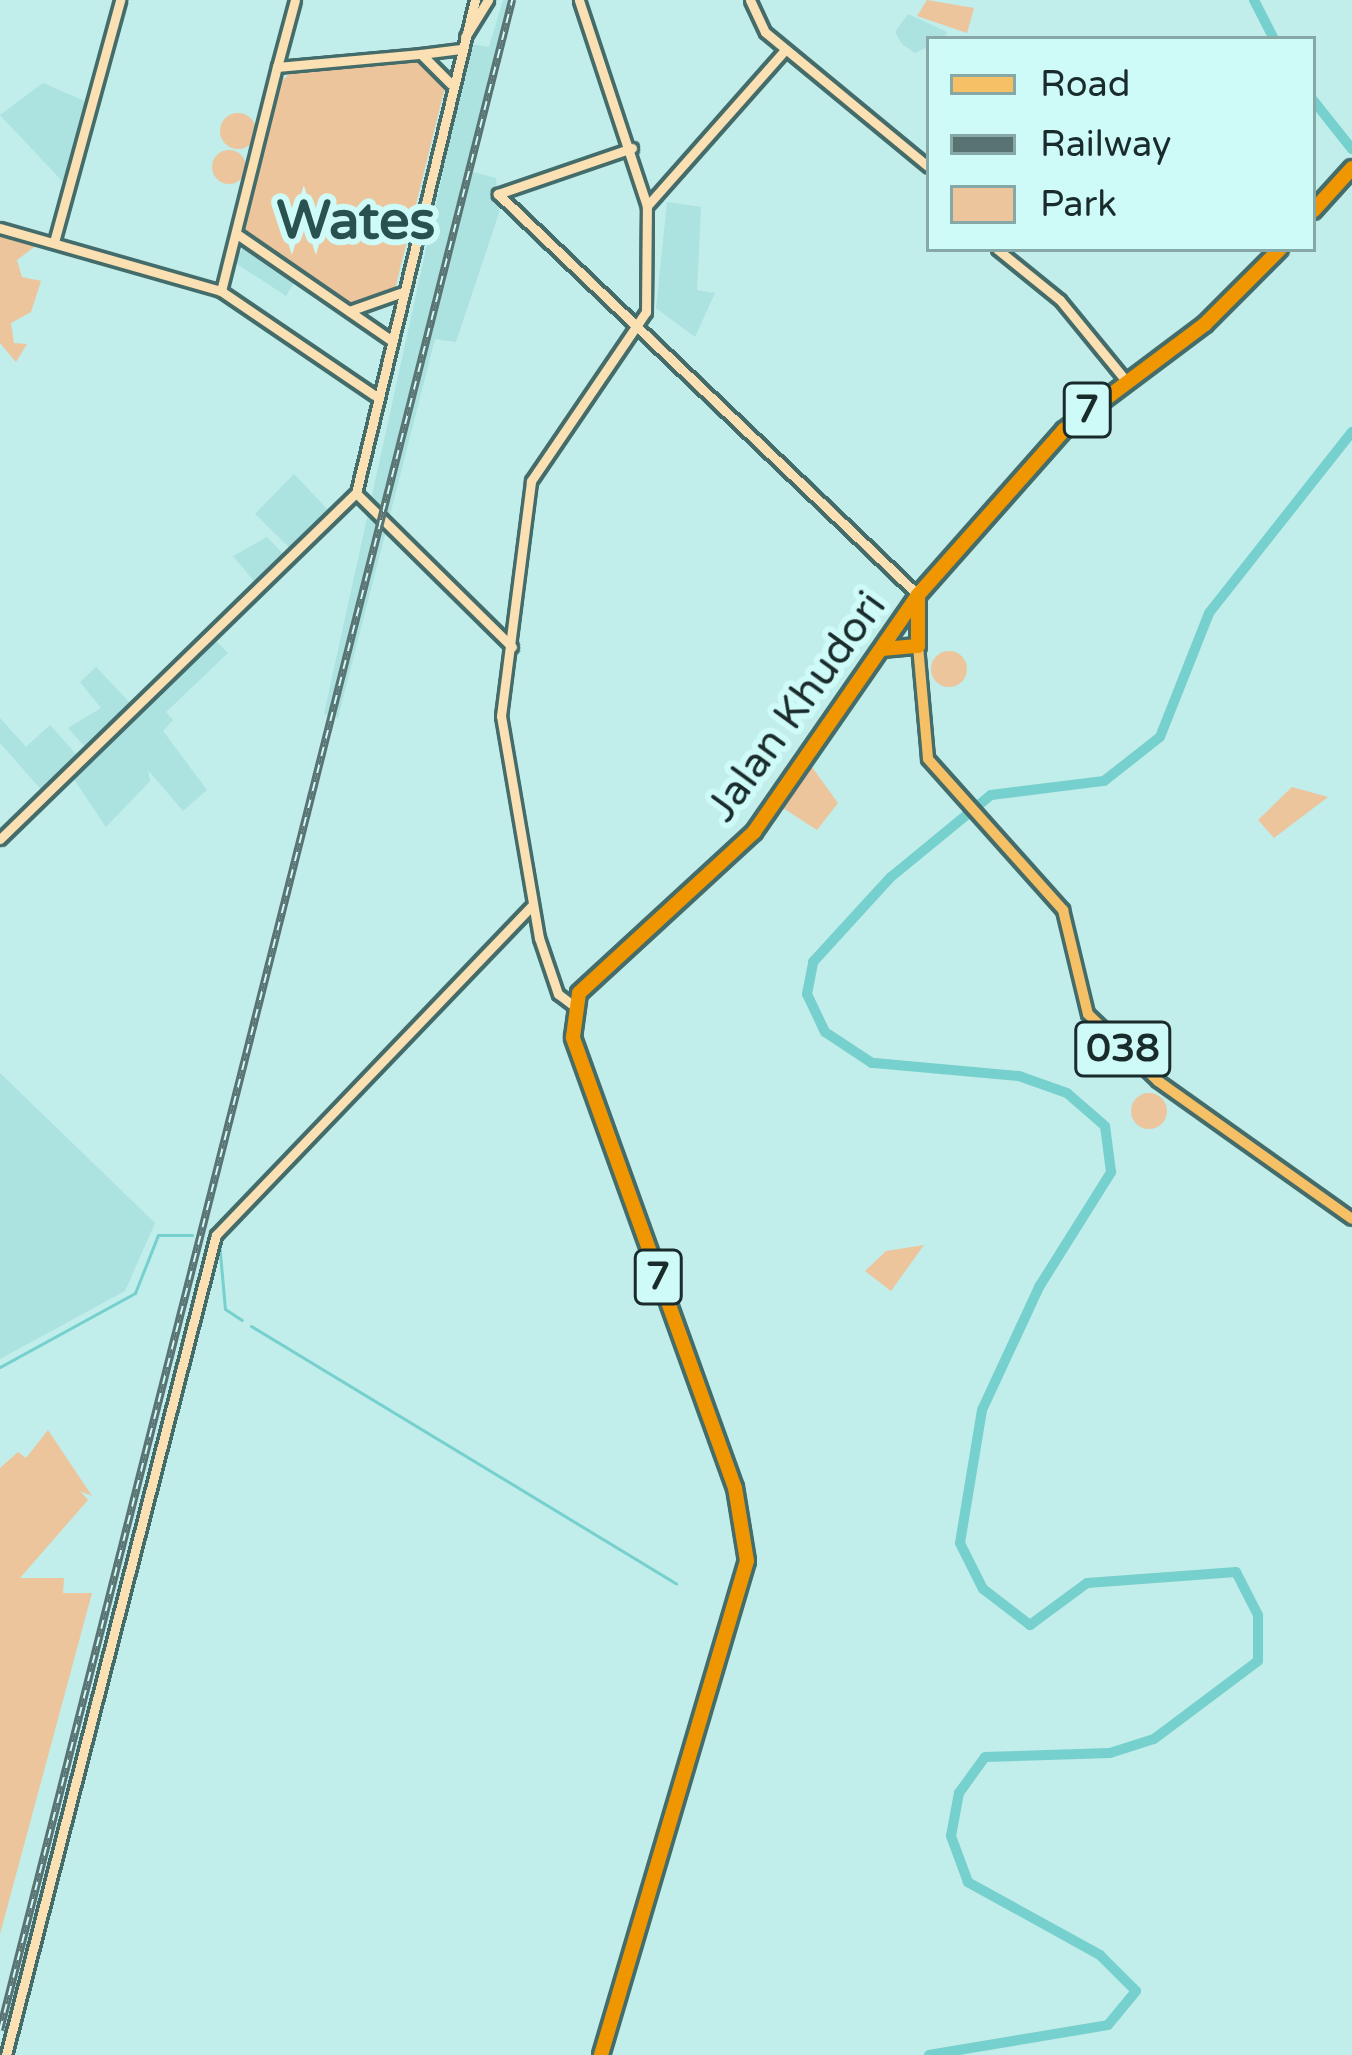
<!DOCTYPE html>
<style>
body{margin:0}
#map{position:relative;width:1352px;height:2055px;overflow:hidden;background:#c1edeb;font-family:"Varela Round",sans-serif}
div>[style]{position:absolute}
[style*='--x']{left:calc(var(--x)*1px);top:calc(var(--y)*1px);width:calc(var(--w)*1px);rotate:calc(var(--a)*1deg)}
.built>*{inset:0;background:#ace2e0}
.green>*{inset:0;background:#ecc59c}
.round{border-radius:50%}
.stream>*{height:3px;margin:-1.5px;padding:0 1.5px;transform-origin:1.5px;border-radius:1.5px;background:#76d0cd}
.river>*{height:10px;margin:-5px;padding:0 5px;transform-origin:5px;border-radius:5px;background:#76d0cd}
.roads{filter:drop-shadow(3px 0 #436c6a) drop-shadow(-3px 0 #436c6a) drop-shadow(0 3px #436c6a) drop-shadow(0 -3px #436c6a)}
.secondary>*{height:9px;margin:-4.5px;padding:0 4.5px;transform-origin:4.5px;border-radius:4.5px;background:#fae0b2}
.primary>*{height:10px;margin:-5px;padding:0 5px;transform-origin:5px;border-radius:5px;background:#f5c066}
.highway>*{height:14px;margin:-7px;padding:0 7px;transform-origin:7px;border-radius:7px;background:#ef9600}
.rail>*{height:8px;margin-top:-4px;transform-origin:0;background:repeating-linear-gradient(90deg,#cefbf8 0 9px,#587372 0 18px);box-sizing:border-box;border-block:3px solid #587372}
span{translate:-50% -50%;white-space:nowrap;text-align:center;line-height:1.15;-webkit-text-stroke:12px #cefbf8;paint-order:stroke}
.shield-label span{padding:3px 9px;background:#cefbf8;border:3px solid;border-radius:9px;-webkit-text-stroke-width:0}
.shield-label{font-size:39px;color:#1a2b2b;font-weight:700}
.street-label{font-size:42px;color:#1a2b2b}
.district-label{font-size:54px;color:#28514f;font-weight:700}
.legend{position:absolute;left:926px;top:36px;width:390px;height:216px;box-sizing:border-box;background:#cefbf8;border:3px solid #86a8a6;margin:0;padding:15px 21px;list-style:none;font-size:36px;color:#1a2b2b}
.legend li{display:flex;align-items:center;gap:24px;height:60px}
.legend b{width:60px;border:3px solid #86a8a6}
</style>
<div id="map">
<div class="built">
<div style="clip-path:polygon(503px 0,515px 0,473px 172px,496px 178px,499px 213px,456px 342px,435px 339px,338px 718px,324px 714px,471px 44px,489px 47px)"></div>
<div style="clip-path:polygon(908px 14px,947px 32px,944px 39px,915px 53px,902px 44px,895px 32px)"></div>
<div style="clip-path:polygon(43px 83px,87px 102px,65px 184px,0 115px)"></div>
<div style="clip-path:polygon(667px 202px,701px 207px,697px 290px,715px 293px,695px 337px,656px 308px)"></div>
<div style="clip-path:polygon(244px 247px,295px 281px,286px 296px,234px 262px)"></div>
<div style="clip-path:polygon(294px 474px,330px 512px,292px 550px,255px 514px)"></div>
<div style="clip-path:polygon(267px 537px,286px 557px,258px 586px,233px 556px)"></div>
<div style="clip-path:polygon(213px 638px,228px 653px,166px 712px,173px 720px,163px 731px,207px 790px,183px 811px,148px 770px,150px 781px,106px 827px,71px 775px)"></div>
<div style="clip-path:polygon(96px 667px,133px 706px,87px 749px,68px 728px,101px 708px,80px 682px)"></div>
<div style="clip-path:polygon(0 718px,26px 747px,50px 725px,82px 761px,46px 795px,0 743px)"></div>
<div style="clip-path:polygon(0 1073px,155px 1223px,125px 1291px,0 1359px)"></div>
</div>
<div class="green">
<div style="clip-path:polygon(927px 0,974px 8px,967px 33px,917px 16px)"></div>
<div style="clip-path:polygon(421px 59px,445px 87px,395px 289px,352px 306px,242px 228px,278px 85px,291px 72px)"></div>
<div class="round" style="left:220px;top:113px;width:36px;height:36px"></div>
<div class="round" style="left:212px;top:150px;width:34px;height:34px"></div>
<div style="clip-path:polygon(0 228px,45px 239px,17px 260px,22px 277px,41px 281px,31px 312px,11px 323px,14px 343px,27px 344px,16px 362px,0 343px)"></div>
<div class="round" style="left:931px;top:651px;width:36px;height:36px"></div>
<div style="clip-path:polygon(809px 763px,838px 803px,817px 830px,780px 806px)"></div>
<div style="clip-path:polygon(1292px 787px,1328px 797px,1274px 838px,1258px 820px)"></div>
<div class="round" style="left:1131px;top:1093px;width:36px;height:36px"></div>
<div style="clip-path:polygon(924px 1245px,891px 1291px,865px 1271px,886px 1251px)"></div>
<div style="clip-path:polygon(48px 1430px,92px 1496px,80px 1491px,88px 1500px,20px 1578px,64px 1578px,63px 1593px,92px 1593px,0 1934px,0 1468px,18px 1452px,26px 1458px)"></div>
</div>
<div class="stream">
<div style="--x:219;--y:1242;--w:67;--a:84.9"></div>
<div style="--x:225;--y:1309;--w:20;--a:33"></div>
<div style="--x:251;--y:1326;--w:497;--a:31.2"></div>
<div style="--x:0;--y:1367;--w:154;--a:-28.7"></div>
<div style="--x:135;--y:1293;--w:62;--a:-68.4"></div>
<div style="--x:158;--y:1235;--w:34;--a:0"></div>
</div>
<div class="river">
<div style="--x:1254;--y:0;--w:44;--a:62.9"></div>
<div style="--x:1313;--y:100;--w:63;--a:51.5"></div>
<div style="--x:929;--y:2055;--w:181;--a:-9.5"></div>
<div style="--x:1108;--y:2025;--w:44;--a:-50.5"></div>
<div style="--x:1136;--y:1991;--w:51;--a:-135"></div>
<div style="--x:1100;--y:1955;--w:151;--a:-151.1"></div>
<div style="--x:968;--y:1882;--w:49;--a:-110.3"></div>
<div style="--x:951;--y:1836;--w:44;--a:-79.5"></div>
<div style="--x:959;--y:1793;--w:44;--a:-54.2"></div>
<div style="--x:985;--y:1757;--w:125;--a:-1.8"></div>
<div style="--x:1110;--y:1753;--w:46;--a:-17.7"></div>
<div style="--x:1154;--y:1739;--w:130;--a:-36.9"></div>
<div style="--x:1258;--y:1661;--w:46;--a:-90"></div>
<div style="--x:1258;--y:1615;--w:48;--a:-117.1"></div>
<div style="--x:1236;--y:1572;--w:149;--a:175.8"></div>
<div style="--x:1087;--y:1583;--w:71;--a:143.6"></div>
<div style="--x:1030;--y:1625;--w:59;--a:-142.5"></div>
<div style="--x:983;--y:1589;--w:51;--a:-116.6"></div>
<div style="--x:960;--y:1543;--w:135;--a:-80.6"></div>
<div style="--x:982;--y:1410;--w:136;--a:-65.1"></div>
<div style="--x:1039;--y:1287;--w:136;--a:-57.9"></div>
<div style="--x:1111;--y:1172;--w:46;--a:-97.4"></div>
<div style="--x:1105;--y:1126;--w:50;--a:-139"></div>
<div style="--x:1067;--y:1093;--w:51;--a:-160.5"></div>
<div style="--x:1019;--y:1076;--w:148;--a:-174.9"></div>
<div style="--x:872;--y:1063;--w:56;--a:-146.6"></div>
<div style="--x:825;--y:1032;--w:42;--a:-115.3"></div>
<div style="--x:807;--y:994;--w:33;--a:-79"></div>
<div style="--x:813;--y:962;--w:115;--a:-47.5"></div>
<div style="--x:891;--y:877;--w:129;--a:-39.4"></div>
<div style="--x:991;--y:795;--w:114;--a:-7.1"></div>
<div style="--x:1104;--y:781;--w:71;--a:-38.2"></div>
<div style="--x:1160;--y:737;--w:133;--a:-68.4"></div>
<div style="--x:1209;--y:613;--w:231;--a:-51.7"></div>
</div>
<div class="roads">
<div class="secondary">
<div style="--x:750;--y:0;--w:35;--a:65"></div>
<div style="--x:765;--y:32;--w:212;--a:39.5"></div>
<div style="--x:465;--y:37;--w:44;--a:-58.1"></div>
<div style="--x:421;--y:54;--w:40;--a:-7.1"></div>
<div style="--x:277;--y:67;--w:69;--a:-75"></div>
<div style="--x:632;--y:148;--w:142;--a:161.1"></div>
<div style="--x:498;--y:194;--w:581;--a:43.67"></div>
<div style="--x:647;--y:206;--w:208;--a:-48.5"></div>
<div style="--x:0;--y:228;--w:230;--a:15.9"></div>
<div style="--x:221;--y:291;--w:185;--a:34.2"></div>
<div style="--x:237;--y:234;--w:185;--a:34.6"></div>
<div style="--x:54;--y:242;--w:251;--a:-74.7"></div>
<div style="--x:997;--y:249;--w:81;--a:39"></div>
<div style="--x:1060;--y:300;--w:106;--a:50.7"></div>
<div style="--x:221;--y:291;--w:231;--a:-76"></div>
<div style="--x:277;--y:67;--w:145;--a:-5.2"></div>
<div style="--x:421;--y:54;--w:42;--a:45"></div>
<div style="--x:349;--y:311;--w:54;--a:-19.4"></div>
<div style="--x:356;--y:493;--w:507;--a:-76.43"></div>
<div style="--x:356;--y:493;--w:219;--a:44.6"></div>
<div style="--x:0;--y:839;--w:496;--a:-44.2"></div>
<div style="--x:574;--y:1006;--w:20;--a:-143"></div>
<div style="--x:558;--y:994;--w:59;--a:-108.7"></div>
<div style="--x:539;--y:938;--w:225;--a:-99.7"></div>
<div style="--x:501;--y:716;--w:237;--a:-82.7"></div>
<div style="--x:531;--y:481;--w:204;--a:-55.8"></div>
<div style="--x:646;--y:312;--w:106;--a:-89.5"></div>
<div style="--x:647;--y:206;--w:217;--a:-108.3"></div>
<div style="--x:6;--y:2055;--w:846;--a:-75.64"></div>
<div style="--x:216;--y:1235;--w:456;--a:-46.2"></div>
</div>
<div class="primary">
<div style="--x:918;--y:646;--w:113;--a:84.9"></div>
<div style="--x:928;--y:759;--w:203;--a:48.2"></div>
<div style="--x:1063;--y:910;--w:107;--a:76.5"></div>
<div style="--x:1088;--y:1014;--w:97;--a:43.7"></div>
<div style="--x:1158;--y:1081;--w:238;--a:35.4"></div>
</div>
<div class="highway">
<div style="--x:1313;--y:211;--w:58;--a:-47.8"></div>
<div style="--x:882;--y:649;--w:36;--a:-5"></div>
<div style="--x:918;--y:646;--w:51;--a:-90"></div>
<div style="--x:601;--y:2055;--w:515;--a:-73.54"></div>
<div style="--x:747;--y:1561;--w:74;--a:-99.3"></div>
<div style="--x:735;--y:1488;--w:479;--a:-109.8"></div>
<div style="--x:573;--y:1037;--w:44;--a:-82.2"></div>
<div style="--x:579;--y:993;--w:238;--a:-42.6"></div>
<div style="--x:754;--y:832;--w:288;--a:-55.3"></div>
<div style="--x:918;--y:595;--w:220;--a:-48.5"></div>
<div style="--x:1064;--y:430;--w:176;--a:-36.9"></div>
<div style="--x:1205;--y:324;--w:106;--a:-45"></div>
</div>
</div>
<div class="rail">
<div style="--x:0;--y:2030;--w:2094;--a:-75.84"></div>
</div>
<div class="shield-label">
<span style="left:1087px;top:410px">7</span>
<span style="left:1123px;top:1049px">038</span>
<span style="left:658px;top:1277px">7</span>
</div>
<div class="street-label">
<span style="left:797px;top:707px;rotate:-54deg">Jalan Khudori</span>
</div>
<div class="district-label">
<span style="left:356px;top:221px">Wates</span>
</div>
<ul class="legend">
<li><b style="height:15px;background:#f5c066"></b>Road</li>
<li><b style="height:15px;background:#587372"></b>Railway</li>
<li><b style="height:33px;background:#ecc59c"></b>Park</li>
</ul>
</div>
